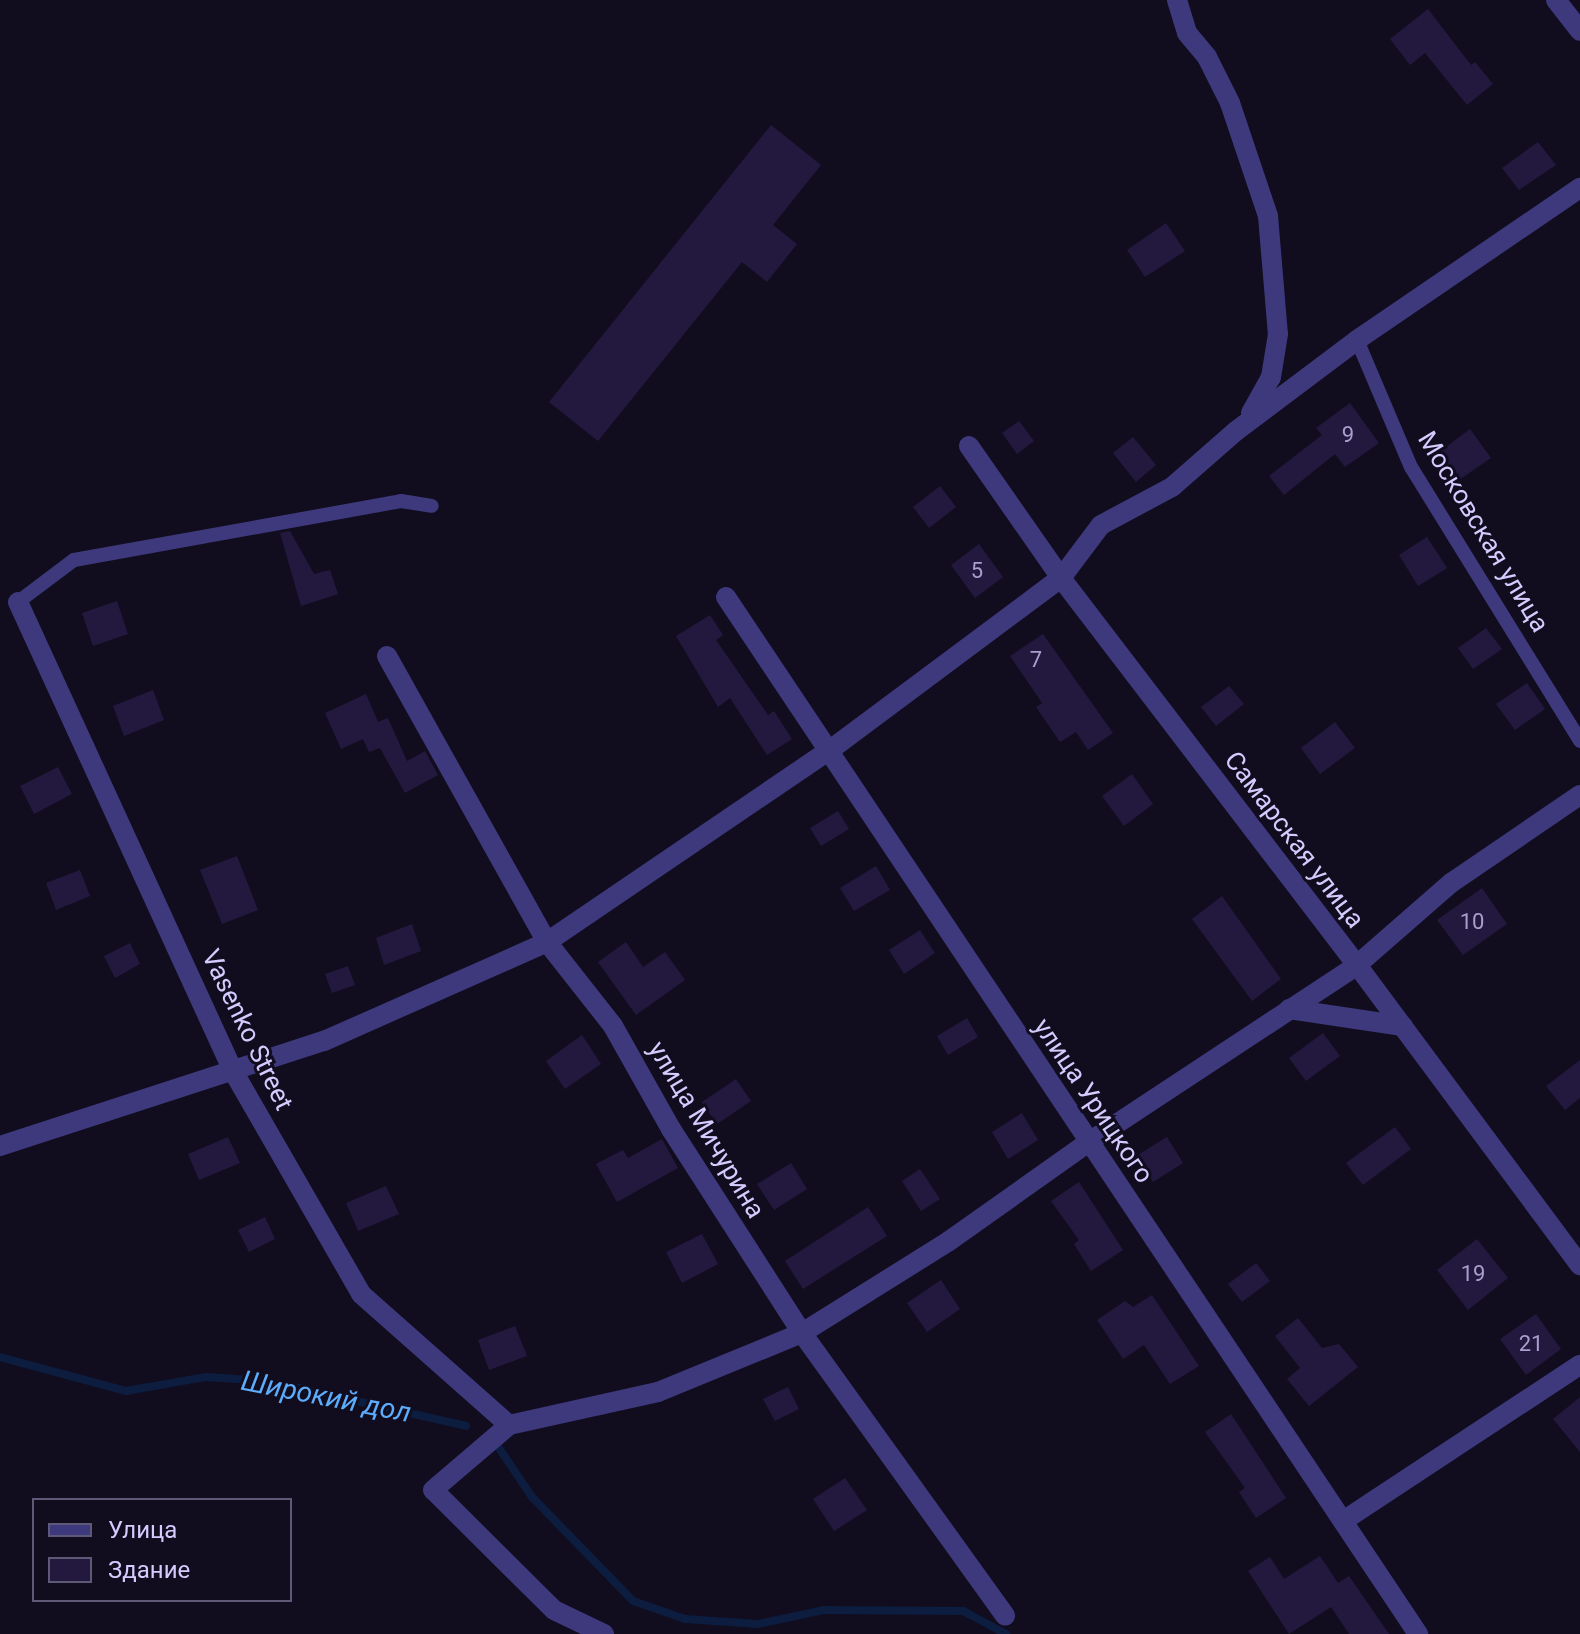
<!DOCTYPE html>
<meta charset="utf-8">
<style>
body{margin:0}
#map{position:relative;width:1580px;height:1634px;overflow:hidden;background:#110d1f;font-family:Roboto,sans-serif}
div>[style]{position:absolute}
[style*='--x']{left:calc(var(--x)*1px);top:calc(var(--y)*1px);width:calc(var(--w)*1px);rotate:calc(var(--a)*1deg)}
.stream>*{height:8px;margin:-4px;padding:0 4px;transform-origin:4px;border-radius:4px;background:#0c1d3f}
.building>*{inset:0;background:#23193f}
.lane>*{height:14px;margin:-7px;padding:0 7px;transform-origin:7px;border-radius:7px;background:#3e397d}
.street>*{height:20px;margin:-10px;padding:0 10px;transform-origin:10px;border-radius:10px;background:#3e397d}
span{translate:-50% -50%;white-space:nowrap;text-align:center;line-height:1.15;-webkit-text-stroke:6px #110d1f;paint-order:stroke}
.number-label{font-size:22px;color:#a89fce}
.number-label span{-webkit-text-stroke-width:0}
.street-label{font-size:26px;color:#d4ccfe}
.water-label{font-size:28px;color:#5dacfb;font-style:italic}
.legend{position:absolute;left:32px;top:1498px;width:260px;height:104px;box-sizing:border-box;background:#110d1f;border:2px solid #5f5978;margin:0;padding:10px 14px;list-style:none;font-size:24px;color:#d4ccfe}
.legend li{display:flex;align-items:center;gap:16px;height:40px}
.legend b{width:40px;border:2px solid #5f5978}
</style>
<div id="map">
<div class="stream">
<div style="--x:0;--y:1357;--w:131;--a:15.1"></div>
<div style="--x:126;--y:1391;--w:80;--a:-10"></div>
<div style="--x:205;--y:1377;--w:63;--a:3.6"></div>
<div style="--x:268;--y:1381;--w:203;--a:12.8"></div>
<div style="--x:497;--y:1445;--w:63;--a:56.1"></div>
<div style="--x:532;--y:1497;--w:145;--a:45.8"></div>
<div style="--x:633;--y:1601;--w:55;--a:19.1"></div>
<div style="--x:685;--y:1619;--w:73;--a:3.9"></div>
<div style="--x:758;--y:1624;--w:67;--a:-12"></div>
<div style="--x:824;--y:1610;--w:139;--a:0.4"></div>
<div style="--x:963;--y:1611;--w:49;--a:28.1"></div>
</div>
<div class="building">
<div style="clip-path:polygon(1428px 9px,1471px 65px,1475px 62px,1493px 84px,1467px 105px,1425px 53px,1410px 65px,1390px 39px)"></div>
<div style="clip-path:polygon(771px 125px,821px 165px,773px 225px,797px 244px,767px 282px,742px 262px,598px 441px,549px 402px)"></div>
<div style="clip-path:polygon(1538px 142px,1556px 165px,1519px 190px,1502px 168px)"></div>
<div style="clip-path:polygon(1166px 223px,1185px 251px,1145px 277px,1127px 250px)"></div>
<div style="clip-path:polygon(1350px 403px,1379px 443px,1345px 467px,1335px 454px,1284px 495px,1269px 476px,1322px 435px,1316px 428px)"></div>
<div style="clip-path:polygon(1019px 421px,1034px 441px,1017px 454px,1002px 433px)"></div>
<div style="clip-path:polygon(1470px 429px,1491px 458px,1459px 480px,1439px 452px)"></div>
<div style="clip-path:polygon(1133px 437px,1156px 465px,1136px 482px,1113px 453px)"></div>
<div style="clip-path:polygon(940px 486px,956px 507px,929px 528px,913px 507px)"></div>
<div style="clip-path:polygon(290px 531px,314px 574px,330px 570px,338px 594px,301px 606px,280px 533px)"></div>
<div style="clip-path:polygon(1427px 537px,1447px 568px,1418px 586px,1399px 555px)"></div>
<div style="clip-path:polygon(979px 544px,1003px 577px,975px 598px,951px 565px)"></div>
<div style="clip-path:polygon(117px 601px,128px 634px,93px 646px,82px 613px)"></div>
<div style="clip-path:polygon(710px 615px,723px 635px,716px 640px,768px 715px,774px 711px,792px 739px,767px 755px,730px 698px,718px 707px,676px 636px)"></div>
<div style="clip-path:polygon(1486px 628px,1502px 649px,1473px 669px,1458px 648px)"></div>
<div style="clip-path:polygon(1043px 634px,1113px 733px,1088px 750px,1076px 732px,1060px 742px,1036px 707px,1042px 703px,1010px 656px)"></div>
<div style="clip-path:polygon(1527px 683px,1545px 709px,1515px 730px,1496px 704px)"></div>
<div style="clip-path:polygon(1229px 686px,1244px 704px,1216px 726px,1201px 707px)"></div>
<div style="clip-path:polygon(153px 690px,164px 720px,124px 736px,113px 706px)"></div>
<div style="clip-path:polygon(366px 694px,378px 722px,388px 718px,407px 761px,425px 751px,438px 775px,405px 793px,380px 748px,369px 752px,363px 739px,341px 749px,325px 713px)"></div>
<div style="clip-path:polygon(1335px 722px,1355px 748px,1320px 774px,1301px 748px)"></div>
<div style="clip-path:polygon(58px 767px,72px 794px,34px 814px,20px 786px)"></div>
<div style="clip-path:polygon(1132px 774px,1153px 804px,1124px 826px,1102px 796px)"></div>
<div style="clip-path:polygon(838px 811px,849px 829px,821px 846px,810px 828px)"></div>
<div style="clip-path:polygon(237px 856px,258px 910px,222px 924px,200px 870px)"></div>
<div style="clip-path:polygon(876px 866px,890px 890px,854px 911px,840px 888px)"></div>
<div style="clip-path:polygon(80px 870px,90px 896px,56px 910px,46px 883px)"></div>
<div style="clip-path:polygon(1482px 888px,1507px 924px,1463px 955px,1437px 920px)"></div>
<div style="clip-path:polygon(1222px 896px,1281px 979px,1252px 1001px,1192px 919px)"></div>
<div style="clip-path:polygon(412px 924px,421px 951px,384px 965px,376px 938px)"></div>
<div style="clip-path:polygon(920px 930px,935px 953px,904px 974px,889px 950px)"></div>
<div style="clip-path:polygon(626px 942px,643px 967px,665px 952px,685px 980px,636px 1015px,598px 962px)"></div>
<div style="clip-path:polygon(130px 943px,140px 964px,115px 978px,104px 956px)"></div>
<div style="clip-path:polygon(348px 966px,355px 985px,332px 993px,325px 974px)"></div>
<div style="clip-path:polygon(967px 1018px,978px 1037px,948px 1055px,937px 1036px)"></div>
<div style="clip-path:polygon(1323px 1033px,1340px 1056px,1306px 1081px,1289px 1058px)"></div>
<div style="clip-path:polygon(582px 1035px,601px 1064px,565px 1089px,546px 1061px)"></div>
<div style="clip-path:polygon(1580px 1060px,1580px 1098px,1565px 1110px,1546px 1086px)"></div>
<div style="clip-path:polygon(736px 1079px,751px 1101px,717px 1124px,702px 1102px)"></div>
<div style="clip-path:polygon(1022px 1113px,1038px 1140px,1008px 1159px,992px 1132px)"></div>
<div style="clip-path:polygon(1395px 1127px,1411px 1149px,1363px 1185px,1346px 1163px)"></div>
<div style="clip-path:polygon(228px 1137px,240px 1163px,199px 1180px,188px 1154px)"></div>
<div style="clip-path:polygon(1167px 1137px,1183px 1163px,1153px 1182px,1136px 1156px)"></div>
<div style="clip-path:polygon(662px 1139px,678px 1168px,617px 1202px,596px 1164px,623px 1150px,628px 1158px)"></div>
<div style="clip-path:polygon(791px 1163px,807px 1189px,774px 1210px,757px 1184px)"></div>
<div style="clip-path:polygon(920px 1169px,940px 1199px,921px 1211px,902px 1181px)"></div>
<div style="clip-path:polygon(1079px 1182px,1123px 1250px,1091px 1271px,1074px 1244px,1079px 1240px,1051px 1201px)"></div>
<div style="clip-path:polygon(386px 1186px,399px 1214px,358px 1231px,346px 1203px)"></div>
<div style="clip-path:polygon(868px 1207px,887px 1236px,803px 1289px,785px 1261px)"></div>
<div style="clip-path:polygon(265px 1217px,275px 1239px,249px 1252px,238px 1230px)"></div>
<div style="clip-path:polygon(702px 1234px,718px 1264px,682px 1283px,666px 1252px)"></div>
<div style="clip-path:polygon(1477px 1239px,1508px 1278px,1468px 1310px,1437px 1270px)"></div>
<div style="clip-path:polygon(1256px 1263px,1270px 1281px,1242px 1302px,1228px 1284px)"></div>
<div style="clip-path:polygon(941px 1280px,960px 1309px,927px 1332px,907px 1303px)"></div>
<div style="clip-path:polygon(1152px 1295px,1199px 1366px,1170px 1384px,1144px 1345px,1123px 1359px,1097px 1320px,1125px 1301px,1133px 1307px)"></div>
<div style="clip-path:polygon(1536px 1314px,1561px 1349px,1526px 1375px,1500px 1339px)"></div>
<div style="clip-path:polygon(1298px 1318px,1322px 1348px,1339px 1344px,1358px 1367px,1309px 1406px,1287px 1379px,1300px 1368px,1275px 1336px)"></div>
<div style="clip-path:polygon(515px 1326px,527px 1356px,489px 1370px,478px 1340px)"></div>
<div style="clip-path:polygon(788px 1387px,799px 1409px,775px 1421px,763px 1399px)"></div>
<div style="clip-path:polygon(1580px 1397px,1580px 1452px,1553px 1419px)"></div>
<div style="clip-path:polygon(1231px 1414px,1286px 1498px,1256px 1518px,1239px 1492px,1245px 1488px,1205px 1432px)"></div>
<div style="clip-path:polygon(845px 1478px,867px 1510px,834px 1531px,813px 1499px)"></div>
<div style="clip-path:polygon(1320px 1556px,1338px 1583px,1349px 1576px,1389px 1634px,1349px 1634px,1331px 1607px,1289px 1634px,1248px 1571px,1270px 1557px,1284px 1579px)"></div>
</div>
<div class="lane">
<div style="--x:1357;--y:340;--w:138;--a:67"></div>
<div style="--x:1411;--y:467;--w:322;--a:58.3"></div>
<div style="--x:18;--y:602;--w:70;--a:-36.9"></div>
<div style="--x:74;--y:560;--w:332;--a:-10.2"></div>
<div style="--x:401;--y:501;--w:31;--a:9"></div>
</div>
<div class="street">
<div style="--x:1177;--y:0;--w:34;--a:73"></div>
<div style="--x:1187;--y:33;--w:31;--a:50"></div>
<div style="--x:1207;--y:57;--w:51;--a:63.4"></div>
<div style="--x:1230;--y:103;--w:119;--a:71.4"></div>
<div style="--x:1268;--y:216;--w:118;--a:85.2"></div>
<div style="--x:1278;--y:334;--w:44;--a:99.2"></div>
<div style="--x:1271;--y:377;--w:41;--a:119.1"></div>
<div style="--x:1556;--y:0;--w:39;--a:52"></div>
<div style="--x:969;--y:446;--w:161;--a:55.1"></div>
<div style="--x:1061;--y:578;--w:487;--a:52.6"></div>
<div style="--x:1357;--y:965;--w:374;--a:53.4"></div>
<div style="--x:726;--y:597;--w:1247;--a:56.28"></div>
<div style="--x:18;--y:602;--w:516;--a:65.37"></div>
<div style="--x:233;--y:1071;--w:257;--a:60.1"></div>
<div style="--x:361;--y:1294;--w:198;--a:41.5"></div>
<div style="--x:387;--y:656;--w:328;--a:60.8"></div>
<div style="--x:547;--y:942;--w:107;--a:51.8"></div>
<div style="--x:613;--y:1026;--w:118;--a:60.6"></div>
<div style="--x:671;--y:1129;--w:242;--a:57.3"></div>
<div style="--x:802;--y:1333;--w:348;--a:54.3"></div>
<div style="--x:1289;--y:1009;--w:115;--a:8.5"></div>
<div style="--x:0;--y:1146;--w:341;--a:-18"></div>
<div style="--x:324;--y:1041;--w:244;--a:-23.9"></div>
<div style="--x:547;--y:942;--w:342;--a:-34.2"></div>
<div style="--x:830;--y:750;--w:288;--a:-36.7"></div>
<div style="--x:1061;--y:578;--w:66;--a:-53"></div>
<div style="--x:1101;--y:525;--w:81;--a:-28.2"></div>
<div style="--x:1172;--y:487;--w:85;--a:-41.2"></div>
<div style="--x:1236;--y:431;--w:151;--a:-36.9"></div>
<div style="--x:1357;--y:340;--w:270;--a:-34.3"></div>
<div style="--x:1343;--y:1521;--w:284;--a:-33.4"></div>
<div style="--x:604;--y:1634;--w:55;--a:-154.4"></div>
<div style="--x:554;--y:1610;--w:170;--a:-135.2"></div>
<div style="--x:433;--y:1490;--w:100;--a:-40.5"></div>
<div style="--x:509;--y:1425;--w:153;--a:-12.5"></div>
<div style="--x:658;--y:1392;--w:156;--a:-22.3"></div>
<div style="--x:802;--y:1333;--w:173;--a:-32"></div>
<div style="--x:949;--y:1241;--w:171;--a:-35.3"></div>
<div style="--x:1089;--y:1142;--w:321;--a:-33.4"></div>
<div style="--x:1357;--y:965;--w:125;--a:-41.1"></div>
<div style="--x:1451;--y:883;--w:156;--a:-34.3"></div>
</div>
<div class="number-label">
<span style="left:1348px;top:435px">9</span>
<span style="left:977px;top:571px">5</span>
<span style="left:1036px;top:660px">7</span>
<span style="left:1472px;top:922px">10</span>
<span style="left:1473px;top:1274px">19</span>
<span style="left:1531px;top:1344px">21</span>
</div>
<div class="street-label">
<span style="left:1483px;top:532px;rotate:59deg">Московская улица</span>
<span style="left:1294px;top:840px;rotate:53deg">Самарская улица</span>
<span style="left:247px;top:1030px;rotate:64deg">Vasenko Street</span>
<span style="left:1093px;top:1101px;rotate:56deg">улица Урицкого</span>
<span style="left:706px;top:1130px;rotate:59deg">улица Мичурина</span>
</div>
<div class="water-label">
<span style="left:326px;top:1397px;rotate:11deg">Широкий дол</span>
</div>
<ul class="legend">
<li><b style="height:10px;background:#3e397d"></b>Улица</li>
<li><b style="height:22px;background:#23193f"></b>Здание</li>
</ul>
</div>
